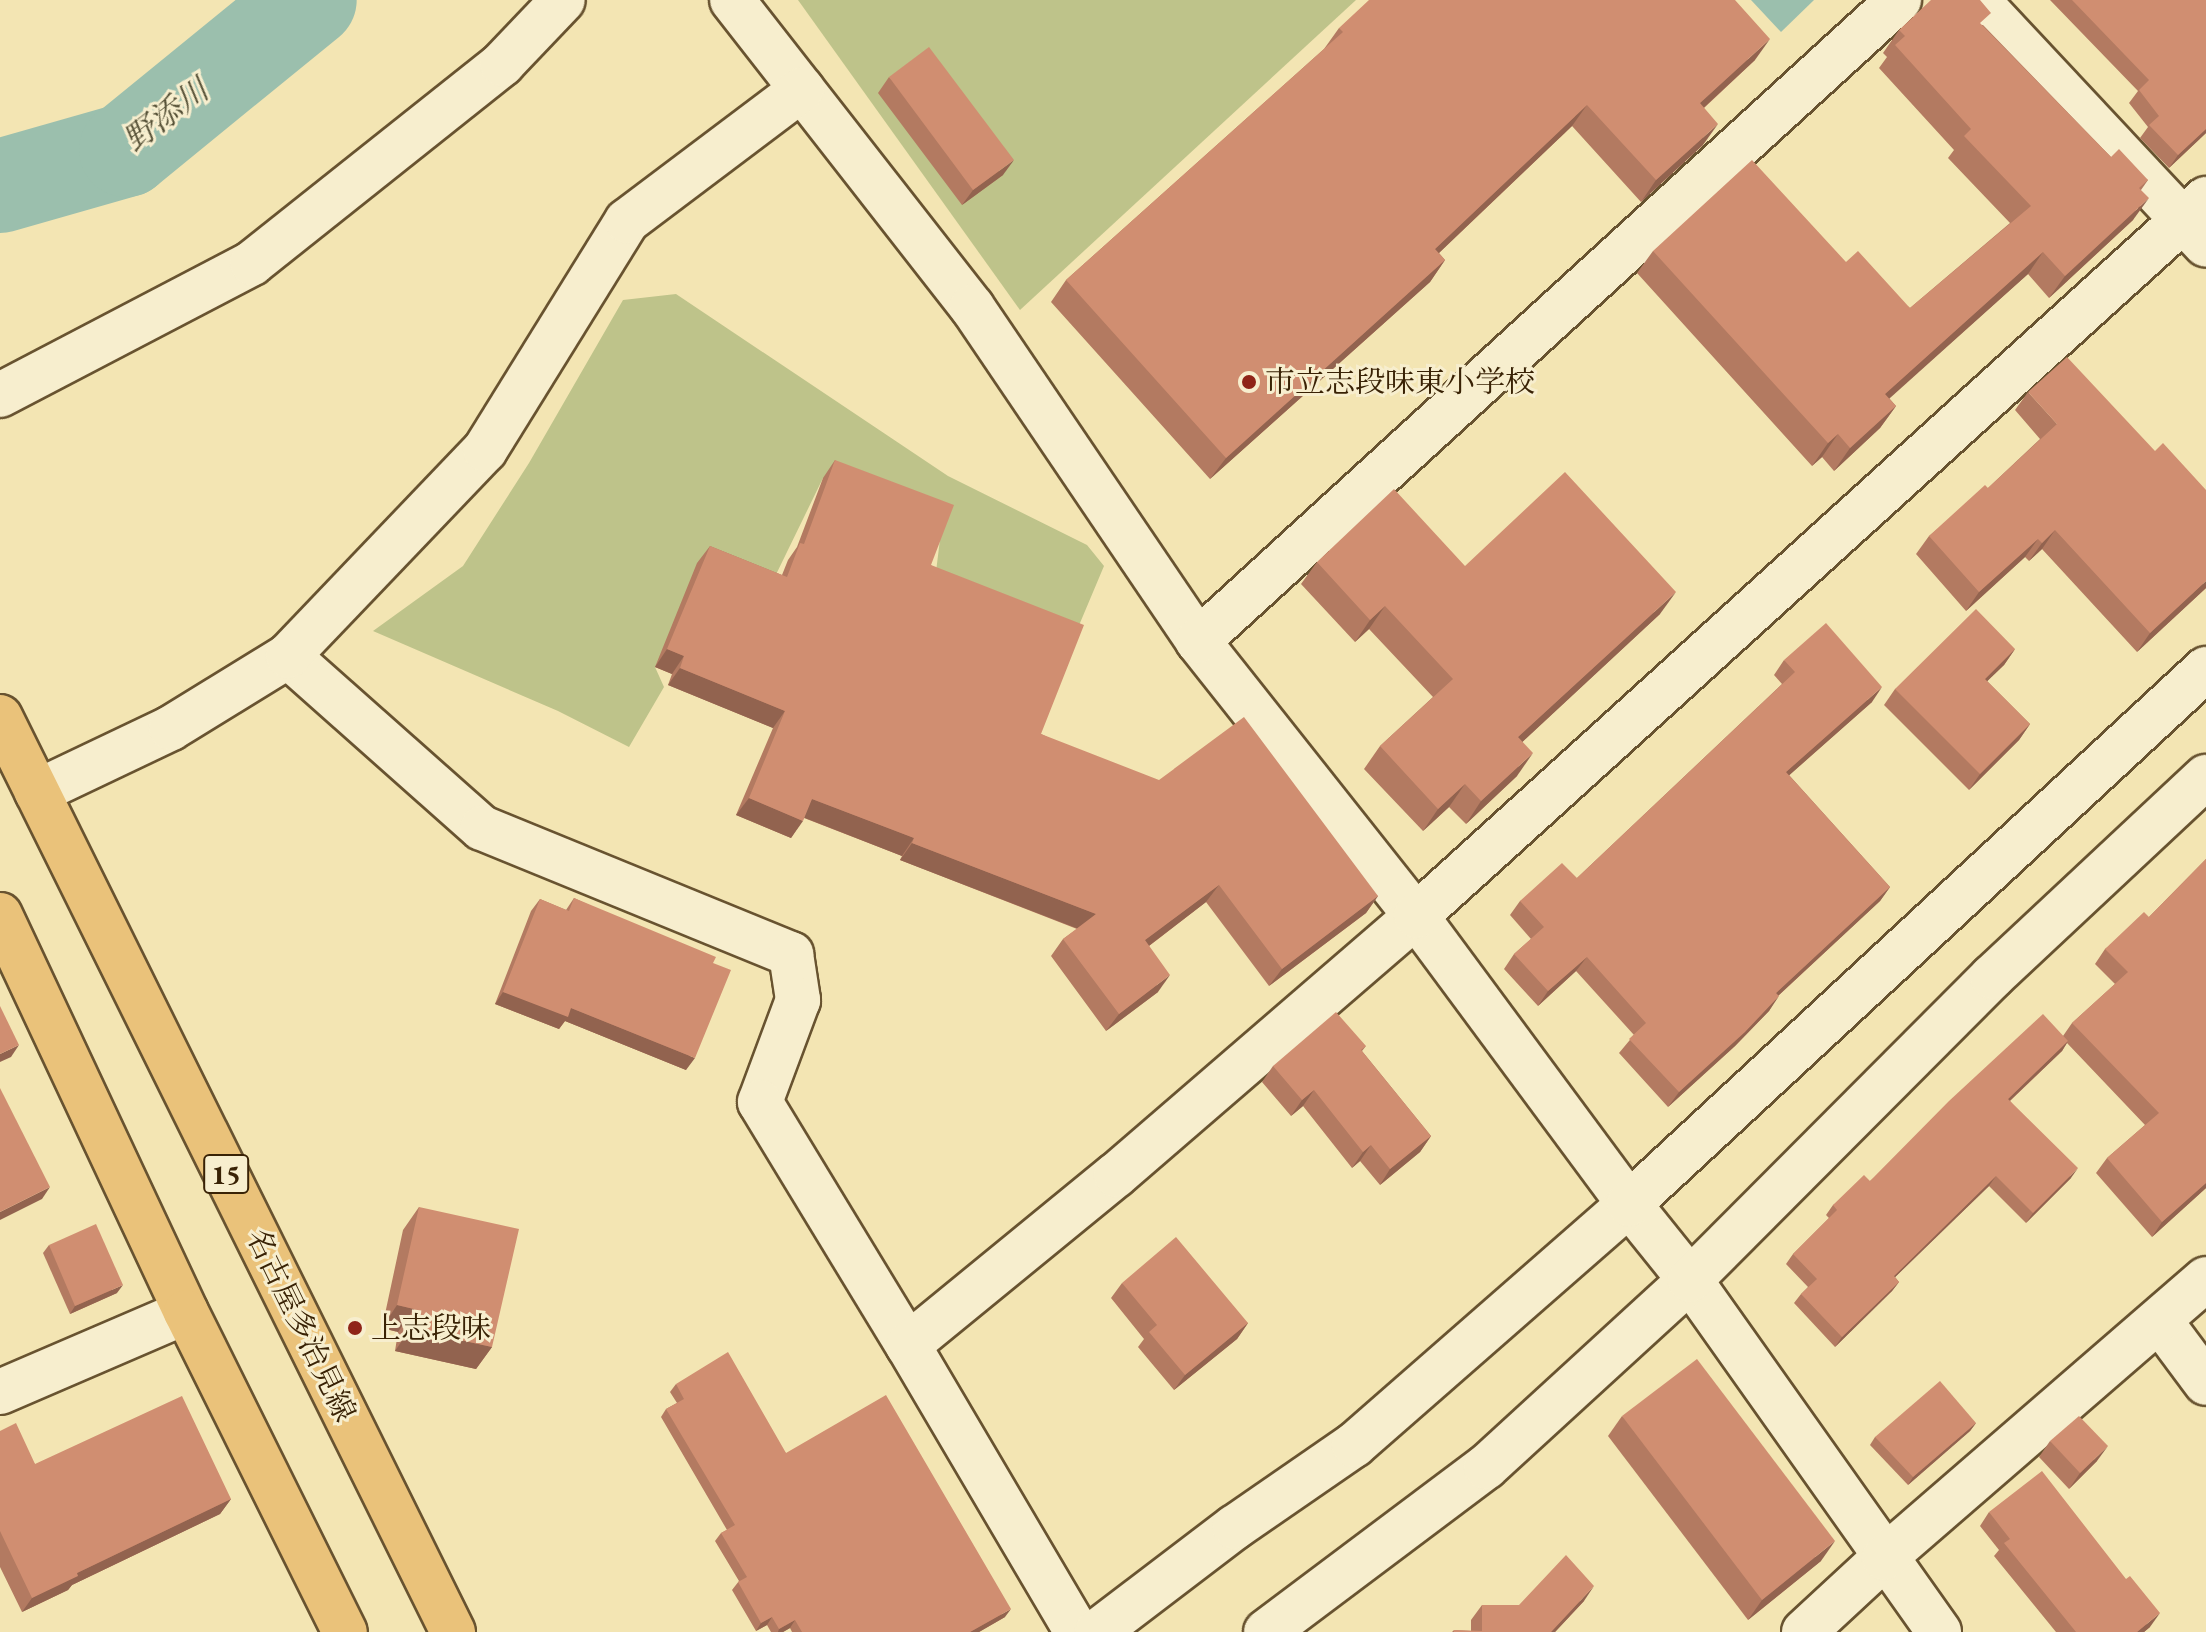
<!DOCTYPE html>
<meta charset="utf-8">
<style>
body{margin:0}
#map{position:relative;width:2206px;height:1632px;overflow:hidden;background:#f3e5b3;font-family:"EB Garamond","Noto Serif JP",serif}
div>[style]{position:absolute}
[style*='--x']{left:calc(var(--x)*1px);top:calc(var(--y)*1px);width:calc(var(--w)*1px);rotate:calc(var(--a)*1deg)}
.green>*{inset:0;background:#bec38a}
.water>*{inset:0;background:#9bbfad}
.river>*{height:94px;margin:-47px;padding:0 47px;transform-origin:47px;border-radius:47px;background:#9bbfad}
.roads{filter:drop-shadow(2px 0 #685330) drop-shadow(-2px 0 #685330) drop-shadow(0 2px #685330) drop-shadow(0 -2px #685330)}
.minor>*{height:44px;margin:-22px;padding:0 22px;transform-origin:22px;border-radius:22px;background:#f7eece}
.major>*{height:44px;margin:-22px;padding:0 22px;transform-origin:22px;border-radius:22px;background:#eac27a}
.wall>*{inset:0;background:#b37a61}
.shaded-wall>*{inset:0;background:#92634f}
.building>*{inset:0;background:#d08e71}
.dots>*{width:22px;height:22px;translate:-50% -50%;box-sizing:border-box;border:4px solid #f7eece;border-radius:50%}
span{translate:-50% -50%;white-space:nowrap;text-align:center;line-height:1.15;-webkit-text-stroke:6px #f7eece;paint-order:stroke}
.shield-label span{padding:2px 6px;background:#f7eece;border:2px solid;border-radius:6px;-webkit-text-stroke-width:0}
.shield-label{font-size:28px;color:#392205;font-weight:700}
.poi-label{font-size:30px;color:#392205}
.left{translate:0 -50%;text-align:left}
.street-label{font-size:30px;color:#392205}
.water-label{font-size:32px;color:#565137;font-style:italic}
</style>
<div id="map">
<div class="green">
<div style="clip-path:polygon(798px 0,1356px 0,1020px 310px)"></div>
<div style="clip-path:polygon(676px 294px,948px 476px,1087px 545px,1104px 566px,1072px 642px,934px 588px,942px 523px,823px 478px,768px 591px,655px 667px,664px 687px,629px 747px,558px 711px,373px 631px,463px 566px,529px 463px,623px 300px)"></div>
</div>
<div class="water">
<div style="clip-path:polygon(1751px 0,1814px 0,1781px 32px)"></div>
</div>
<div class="river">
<div style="--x:0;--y:186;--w:131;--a:-15.9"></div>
<div style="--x:126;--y:150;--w:237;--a:-39.2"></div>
</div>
<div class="roads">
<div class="minor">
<div style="--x:732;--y:0;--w:390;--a:52"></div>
<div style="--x:972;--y:307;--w:403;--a:55.9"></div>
<div style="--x:1198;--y:641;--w:351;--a:51.6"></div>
<div style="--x:1416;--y:916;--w:358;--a:53.5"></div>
<div style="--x:1629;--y:1204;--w:97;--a:51.2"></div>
<div style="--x:1690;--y:1280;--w:431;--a:54.7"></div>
<div style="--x:1977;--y:0;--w:335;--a:46.9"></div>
<div style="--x:0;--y:395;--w:284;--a:-27.6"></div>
<div style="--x:252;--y:263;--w:320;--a:-38.5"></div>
<div style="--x:502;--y:64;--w:88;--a:-46.4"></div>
<div style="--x:1198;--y:641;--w:950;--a:-42.44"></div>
<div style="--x:288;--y:656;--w:259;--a:41.6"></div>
<div style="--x:482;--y:828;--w:334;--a:22.2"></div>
<div style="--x:791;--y:954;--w:47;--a:81.3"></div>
<div style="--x:798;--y:1000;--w:109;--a:110.4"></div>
<div style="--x:760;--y:1102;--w:285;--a:58.7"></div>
<div style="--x:37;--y:792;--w:148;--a:-25.5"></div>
<div style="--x:171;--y:728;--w:137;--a:-31.6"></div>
<div style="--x:288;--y:656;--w:285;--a:-46.3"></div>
<div style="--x:485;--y:450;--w:269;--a:-58.2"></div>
<div style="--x:627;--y:221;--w:219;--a:-37"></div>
<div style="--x:2160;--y:1321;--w:77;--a:53.4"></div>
<div style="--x:0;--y:1392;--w:202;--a:-23.3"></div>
<div style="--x:1077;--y:1632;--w:333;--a:-120.5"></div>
<div style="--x:908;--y:1345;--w:269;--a:-39.3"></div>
<div style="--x:1116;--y:1175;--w:396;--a:-40.8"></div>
<div style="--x:1416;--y:916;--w:1067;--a:-42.23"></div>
<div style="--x:1097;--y:1632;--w:173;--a:-37.3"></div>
<div style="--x:1235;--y:1527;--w:145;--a:-34.6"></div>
<div style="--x:1354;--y:1445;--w:366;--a:-41.2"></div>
<div style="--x:1629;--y:1204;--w:787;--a:-42.84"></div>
<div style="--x:1266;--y:1632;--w:275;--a:-36.9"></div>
<div style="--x:1486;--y:1467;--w:277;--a:-42.5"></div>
<div style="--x:1690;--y:1280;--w:428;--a:-45.1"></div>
<div style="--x:1992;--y:977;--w:293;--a:-43.1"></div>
<div style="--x:1804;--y:1632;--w:109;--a:-42.8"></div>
<div style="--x:1884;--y:1558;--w:426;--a:-40.9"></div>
</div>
<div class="major">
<div style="--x:0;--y:717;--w:1021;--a:63.66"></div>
<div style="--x:0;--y:915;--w:438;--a:64.9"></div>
<div style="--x:186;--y:1312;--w:357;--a:63.6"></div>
</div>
</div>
<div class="wall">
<div style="clip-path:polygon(2050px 0,2206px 0,2206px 133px,2169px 168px,2140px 138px,2148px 127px,2129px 103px,2138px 91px)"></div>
<div style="clip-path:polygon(1983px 25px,2111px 157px,2148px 180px,2141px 190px,2133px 220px,2049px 298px,2028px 274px,1889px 398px,1896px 406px,1880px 428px,1834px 471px,1822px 457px,1812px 466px,1637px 273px,1653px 251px,1846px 262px,1910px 308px,2010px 223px,1948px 158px,1954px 150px,1879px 68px,1887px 57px,1883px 53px,1899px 30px)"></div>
<div style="clip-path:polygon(1339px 28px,1755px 60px,1704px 108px,1703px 145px,1641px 202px,1572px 126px,1439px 253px,1445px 260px,1430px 282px,1210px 479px,1051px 302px,1066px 280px,1324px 49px)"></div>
<div style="clip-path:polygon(889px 77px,1003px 175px,962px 205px,878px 93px)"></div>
<div style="clip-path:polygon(2028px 392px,2206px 588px,2137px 652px,2042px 549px,2029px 561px,2025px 557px,1966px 611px,1916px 554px,1929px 536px,1988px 488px,2040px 439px,2015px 410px)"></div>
<div style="clip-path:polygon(835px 460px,931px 565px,1041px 734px,1378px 896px,1366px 913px,1269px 986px,1206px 902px,1149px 946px,1158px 992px,1106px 1031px,1051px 956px,1063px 939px,1077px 929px,900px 860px,902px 856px,804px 818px,791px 838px,736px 815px,773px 728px,668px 685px,672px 674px,655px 667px,697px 563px,710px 546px,782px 575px,788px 560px,797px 547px,823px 478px)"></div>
<div style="clip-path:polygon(1317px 562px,1465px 566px,1660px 614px,1522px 742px,1517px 776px,1466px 824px,1449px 807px,1423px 831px,1364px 769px,1380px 746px,1433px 697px,1369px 629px,1355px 642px,1301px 584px)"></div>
<div style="clip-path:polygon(2015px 649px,2004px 665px,1987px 681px,2030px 724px,2019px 740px,1969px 790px,1884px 705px,1895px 689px)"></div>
<div style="clip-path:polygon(1784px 660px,1872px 702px,1789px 775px,1890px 887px,1880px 901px,1778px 996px,1769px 1011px,1735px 1046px,1668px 1107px,1619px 1053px,1634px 1035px,1576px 971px,1538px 1006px,1504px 969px,1514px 954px,1531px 939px,1510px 915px,1520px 901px,1577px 878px,1782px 684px,1774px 675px)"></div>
<div style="clip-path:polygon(2206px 859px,2206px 1188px,2152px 1237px,2096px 1173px,2107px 1158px,2145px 1125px,2067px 1043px,2062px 1051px,2010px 1101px,2071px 1178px,2026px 1223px,1989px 1186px,1895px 1277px,1899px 1282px,1892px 1291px,1835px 1347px,1794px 1303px,1801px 1294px,1808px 1287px,1786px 1264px,1793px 1254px,1829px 1218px,1826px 1215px,1833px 1205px,1870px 1181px,2063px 1036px,2072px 1023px,2115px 984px,2095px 964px,2105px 949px,2149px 917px)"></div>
<div style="clip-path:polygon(574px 898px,713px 963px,686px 1070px,565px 1021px,559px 1029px,495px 1004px,531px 911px,540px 899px,566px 910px)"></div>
<div style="clip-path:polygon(1366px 1046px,1362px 1051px,1431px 1136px,1420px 1152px,1380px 1185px,1360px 1161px,1352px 1168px,1303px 1106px,1291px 1116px,1262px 1082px,1273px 1066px)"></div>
<div style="clip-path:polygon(419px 1207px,492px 1347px,476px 1369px,395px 1351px,398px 1332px,382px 1328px,403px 1230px)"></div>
<div style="clip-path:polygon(49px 1245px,117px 1293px,70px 1314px,43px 1253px)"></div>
<div style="clip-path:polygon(1122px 1283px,1248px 1323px,1237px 1339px,1174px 1390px,1138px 1347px,1144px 1339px,1111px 1298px)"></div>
<div style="clip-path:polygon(676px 1384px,786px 1453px,1005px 1617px,979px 1632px,792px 1632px,790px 1628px,783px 1632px,771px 1632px,767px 1625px,756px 1631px,732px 1590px,739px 1581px,715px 1541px,721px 1533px,727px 1530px,661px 1417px,666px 1409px,677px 1403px,670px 1392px)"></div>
<div style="clip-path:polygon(1622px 1416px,1821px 1561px,1748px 1620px,1608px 1436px)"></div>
<div style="clip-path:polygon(1976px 1423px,1970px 1431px,1908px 1485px,1870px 1445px,1875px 1437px)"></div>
<div style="clip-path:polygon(0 1431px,35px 1464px,231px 1499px,220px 1514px,72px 1585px,68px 1590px,22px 1612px,0 1567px)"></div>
<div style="clip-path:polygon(2050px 1441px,2097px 1461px,2069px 1489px,2039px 1457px)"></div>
<div style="clip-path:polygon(1989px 1512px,2150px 1627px,2144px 1632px,2056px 1632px,1994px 1556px,1999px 1550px,1980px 1526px)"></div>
<div style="clip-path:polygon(1584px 1601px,1555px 1632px,1452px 1632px,1454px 1630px,1471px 1631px,1471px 1620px,1482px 1605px,1519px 1605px)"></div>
</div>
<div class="shaded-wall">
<div style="clip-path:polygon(1770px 39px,1755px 60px,1685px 125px,1700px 103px)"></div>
<div style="clip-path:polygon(1587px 105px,1572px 126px,1420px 271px,1435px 249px)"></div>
<div style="clip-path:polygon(1718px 124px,1703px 145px,1641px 202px,1656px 180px)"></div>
<div style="clip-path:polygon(2206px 129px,2206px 133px,2169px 168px,2178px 155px)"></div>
<div style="clip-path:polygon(1014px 160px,1003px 175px,962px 205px,973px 190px)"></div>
<div style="clip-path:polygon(2149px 198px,2133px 220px,2049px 298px,2065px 276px)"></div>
<div style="clip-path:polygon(2043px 252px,2028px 274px,1870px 416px,1885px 394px)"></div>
<div style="clip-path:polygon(1445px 260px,1430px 282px,1210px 479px,1226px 458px)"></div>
<div style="clip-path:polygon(1896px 406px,1880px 428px,1834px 471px,1850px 448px)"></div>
<div style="clip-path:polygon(1838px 434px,1822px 457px,1812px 466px,1828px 443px)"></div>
<div style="clip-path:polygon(2055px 530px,2042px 549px,2029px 561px,2042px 543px)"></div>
<div style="clip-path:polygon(2038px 539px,2025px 557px,1966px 611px,1979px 592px)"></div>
<div style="clip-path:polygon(2206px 581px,2206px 588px,2137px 652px,2150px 633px)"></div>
<div style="clip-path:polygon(1676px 592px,1660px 614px,1503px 760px,1518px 737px)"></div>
<div style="clip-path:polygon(1385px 606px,1369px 629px,1355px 642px,1370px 620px)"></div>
<div style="clip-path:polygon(667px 649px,684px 656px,672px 674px,655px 667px)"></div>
<div style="clip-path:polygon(2015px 649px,2004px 665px,1974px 694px,1985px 679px)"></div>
<div style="clip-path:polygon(680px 668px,785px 711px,773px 728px,668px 685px)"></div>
<div style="clip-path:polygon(1882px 687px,1872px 702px,1776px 787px,1786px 772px)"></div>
<div style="clip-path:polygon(2030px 724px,2019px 740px,1969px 790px,1980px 774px)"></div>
<div style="clip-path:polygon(1533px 753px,1517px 776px,1466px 824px,1481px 801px)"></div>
<div style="clip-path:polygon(1465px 784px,1449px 807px,1423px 831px,1438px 809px)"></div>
<div style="clip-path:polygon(749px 798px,803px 821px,791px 838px,736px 815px)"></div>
<div style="clip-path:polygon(812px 799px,914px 838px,902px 856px,800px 816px)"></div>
<div style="clip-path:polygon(912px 843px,1096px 914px,1084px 931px,900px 860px)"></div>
<div style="clip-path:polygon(1219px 885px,1206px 902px,1133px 958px,1145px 940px)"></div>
<div style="clip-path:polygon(1890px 887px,1880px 901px,1766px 1007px,1776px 993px)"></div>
<div style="clip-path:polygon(1378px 896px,1366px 913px,1269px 986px,1282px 969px)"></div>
<div style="clip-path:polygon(1587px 957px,1576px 971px,1538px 1006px,1548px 991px)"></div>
<div style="clip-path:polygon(1170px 975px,1158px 992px,1106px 1031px,1119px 1014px)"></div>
<div style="clip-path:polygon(503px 992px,571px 1008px,695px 1058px,686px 1070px,565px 1021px,559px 1029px,495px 1004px)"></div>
<div style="clip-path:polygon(1779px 996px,1769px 1011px,1735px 1046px,1668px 1107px,1679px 1092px)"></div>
<div style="clip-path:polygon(2068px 1041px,2062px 1051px,2001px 1109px,2008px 1099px)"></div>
<div style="clip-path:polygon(19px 1045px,11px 1057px,0 1062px,0 1054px)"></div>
<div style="clip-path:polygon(1314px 1090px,1303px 1106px,1291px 1116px,1302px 1100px)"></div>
<div style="clip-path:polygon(1431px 1136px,1420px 1152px,1380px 1185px,1390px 1169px)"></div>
<div style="clip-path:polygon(1371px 1145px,1360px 1161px,1352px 1168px,1363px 1152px)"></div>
<div style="clip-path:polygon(2078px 1168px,2071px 1178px,2026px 1223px,2033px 1213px)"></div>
<div style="clip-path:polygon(1996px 1176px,1989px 1186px,1887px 1285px,1894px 1276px)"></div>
<div style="clip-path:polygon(2206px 1183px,2206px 1188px,2152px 1237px,2162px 1222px)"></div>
<div style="clip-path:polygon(50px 1187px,42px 1199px,0 1220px,0 1212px)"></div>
<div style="clip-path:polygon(1899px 1282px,1892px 1291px,1835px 1347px,1842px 1337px)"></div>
<div style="clip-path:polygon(123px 1285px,117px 1293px,70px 1314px,75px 1306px)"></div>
<div style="clip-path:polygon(397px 1305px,414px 1309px,398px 1332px,382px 1328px)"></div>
<div style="clip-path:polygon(1248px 1323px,1237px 1339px,1174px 1390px,1185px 1375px)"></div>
<div style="clip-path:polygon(410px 1329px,492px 1347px,476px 1369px,395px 1351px)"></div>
<div style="clip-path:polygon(1976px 1423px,1970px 1431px,1908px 1485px,1913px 1477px)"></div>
<div style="clip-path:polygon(2108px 1446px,2097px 1461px,2069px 1489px,2080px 1473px)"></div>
<div style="clip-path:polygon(231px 1499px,220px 1514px,72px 1585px,68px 1590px,22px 1612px,32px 1598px,77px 1573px)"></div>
<div style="clip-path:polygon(1835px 1541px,1821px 1561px,1748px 1620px,1762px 1600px)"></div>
<div style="clip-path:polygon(1594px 1586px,1584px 1601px,1555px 1632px,1551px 1632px)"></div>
<div style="clip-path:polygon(1011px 1609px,1005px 1617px,979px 1632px,970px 1632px)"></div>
<div style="clip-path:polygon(2160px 1613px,2150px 1627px,2144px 1632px,2137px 1632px)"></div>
<div style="clip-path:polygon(772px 1617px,767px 1625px,756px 1631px,761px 1623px)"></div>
<div style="clip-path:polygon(795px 1620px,790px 1628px,783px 1632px,778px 1632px,779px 1629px)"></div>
</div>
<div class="building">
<div style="clip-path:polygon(1369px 0,1735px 0,1770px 39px,1700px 103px,1718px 124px,1656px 180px,1587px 105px,1435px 249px,1445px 260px,1226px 458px,1066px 280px,1343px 32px,1339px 28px)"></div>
<div style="clip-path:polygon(1931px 0,1980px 0,1991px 13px,1980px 23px,2111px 157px,2119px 149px,2148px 180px,2139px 188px,2149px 198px,2065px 276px,2043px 252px,1885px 394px,1896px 406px,1850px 448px,1838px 434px,1828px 443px,1653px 251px,1752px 160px,1846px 262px,1858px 251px,1910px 308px,2031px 206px,1964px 136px,1971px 129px,1895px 45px,1905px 36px,1899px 30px)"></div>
<div style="clip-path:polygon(2072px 0,2206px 0,2206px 129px,2178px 155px,2149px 125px,2159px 116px,2139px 90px,2149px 80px)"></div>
<div style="clip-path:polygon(929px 47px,1014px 160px,973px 190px,889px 77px)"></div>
<div style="clip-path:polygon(2067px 357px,2155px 451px,2163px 443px,2206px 490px,2206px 581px,2150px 633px,2055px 530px,2042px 543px,2038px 539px,1979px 592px,1929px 536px,1985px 485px,1988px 488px,2057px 424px,2028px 392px)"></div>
<div style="clip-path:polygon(835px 460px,954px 505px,931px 565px,1084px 625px,1041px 734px,1159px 780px,1244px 717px,1378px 896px,1282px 969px,1219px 885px,1145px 940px,1170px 975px,1119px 1014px,1063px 939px,1096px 914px,912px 843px,914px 838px,812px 799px,803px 821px,749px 798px,785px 711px,680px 668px,684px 656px,667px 649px,710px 546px,787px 577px,800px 543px,804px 544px)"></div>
<div style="clip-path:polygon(1565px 472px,1676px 592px,1518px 737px,1533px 753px,1481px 801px,1465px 784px,1438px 809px,1380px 746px,1453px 679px,1385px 606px,1370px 620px,1317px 562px,1394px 489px,1465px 566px)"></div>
<div style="clip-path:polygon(1976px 609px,2015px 649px,1985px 679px,2030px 724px,1980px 774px,1895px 689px)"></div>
<div style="clip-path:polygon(1826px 623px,1882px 687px,1786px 772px,1890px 887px,1776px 993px,1779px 996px,1745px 1032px,1679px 1092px,1629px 1039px,1646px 1023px,1587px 957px,1548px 991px,1514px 954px,1544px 927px,1520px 901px,1562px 863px,1577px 878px,1795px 672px,1784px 660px)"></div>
<div style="clip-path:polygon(2206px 859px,2206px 1183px,2162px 1222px,2107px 1158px,2159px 1113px,2072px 1023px,2128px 972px,2105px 949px,2144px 912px,2149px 917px)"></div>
<div style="clip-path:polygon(574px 898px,716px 957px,713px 963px,731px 970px,695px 1058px,571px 1008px,568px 1017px,503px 992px,540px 899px,569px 911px)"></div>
<div style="clip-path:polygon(0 1006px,19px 1045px,0 1054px)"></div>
<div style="clip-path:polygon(1336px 1012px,1366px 1046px,1361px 1050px,1431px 1136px,1390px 1169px,1371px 1145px,1363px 1152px,1314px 1090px,1302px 1100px,1273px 1066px)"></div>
<div style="clip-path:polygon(2043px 1014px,2068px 1041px,2008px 1099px,2078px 1168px,2033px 1213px,1996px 1176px,1894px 1276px,1899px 1282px,1842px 1337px,1801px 1294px,1817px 1279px,1793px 1254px,1837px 1210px,1833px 1205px,1864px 1175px,1870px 1181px,1949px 1101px)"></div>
<div style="clip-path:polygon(0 1088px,50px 1187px,0 1212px)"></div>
<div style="clip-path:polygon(419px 1207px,519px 1229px,492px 1347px,410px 1329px,414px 1309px,397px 1305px)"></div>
<div style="clip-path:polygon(96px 1224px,123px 1285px,75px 1306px,49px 1245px)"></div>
<div style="clip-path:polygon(1176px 1237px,1248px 1323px,1185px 1375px,1149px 1332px,1157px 1325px,1122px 1283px)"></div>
<div style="clip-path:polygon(728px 1352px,786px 1453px,886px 1395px,1011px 1609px,970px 1632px,802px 1632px,795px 1620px,779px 1629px,772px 1617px,761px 1623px,738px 1582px,747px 1577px,721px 1533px,735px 1525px,666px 1409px,684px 1399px,676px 1384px)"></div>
<div style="clip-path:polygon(1697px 1359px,1835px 1541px,1762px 1600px,1622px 1416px)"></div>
<div style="clip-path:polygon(1940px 1381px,1976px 1423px,1913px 1477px,1875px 1437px)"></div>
<div style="clip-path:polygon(182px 1396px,231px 1499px,77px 1573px,78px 1576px,32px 1598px,0 1531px,0 1431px,16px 1423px,35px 1464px)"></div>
<div style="clip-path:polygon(2079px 1416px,2108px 1446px,2080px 1473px,2050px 1441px)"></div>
<div style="clip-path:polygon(2042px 1471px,2126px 1579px,2130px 1576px,2160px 1613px,2137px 1632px,2076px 1632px,2004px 1543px,2010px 1539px,1989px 1512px)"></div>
<div style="clip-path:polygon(1566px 1555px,1594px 1586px,1551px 1632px,1454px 1632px,1454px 1630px,1482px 1631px,1482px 1605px,1519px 1605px)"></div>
</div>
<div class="dots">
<div style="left:1249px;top:382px;background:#8f2418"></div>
<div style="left:355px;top:1328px;background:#8f2418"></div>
</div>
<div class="shield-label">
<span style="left:226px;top:1174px">15</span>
</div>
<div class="poi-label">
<span class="left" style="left:1265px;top:382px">市立志段味東小学校</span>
<span class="left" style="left:371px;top:1328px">上志段味</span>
</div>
<div class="street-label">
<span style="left:301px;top:1325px;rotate:64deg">名古屋多治見線</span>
</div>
<div class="water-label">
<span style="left:166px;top:115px;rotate:-37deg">野添川</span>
</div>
</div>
